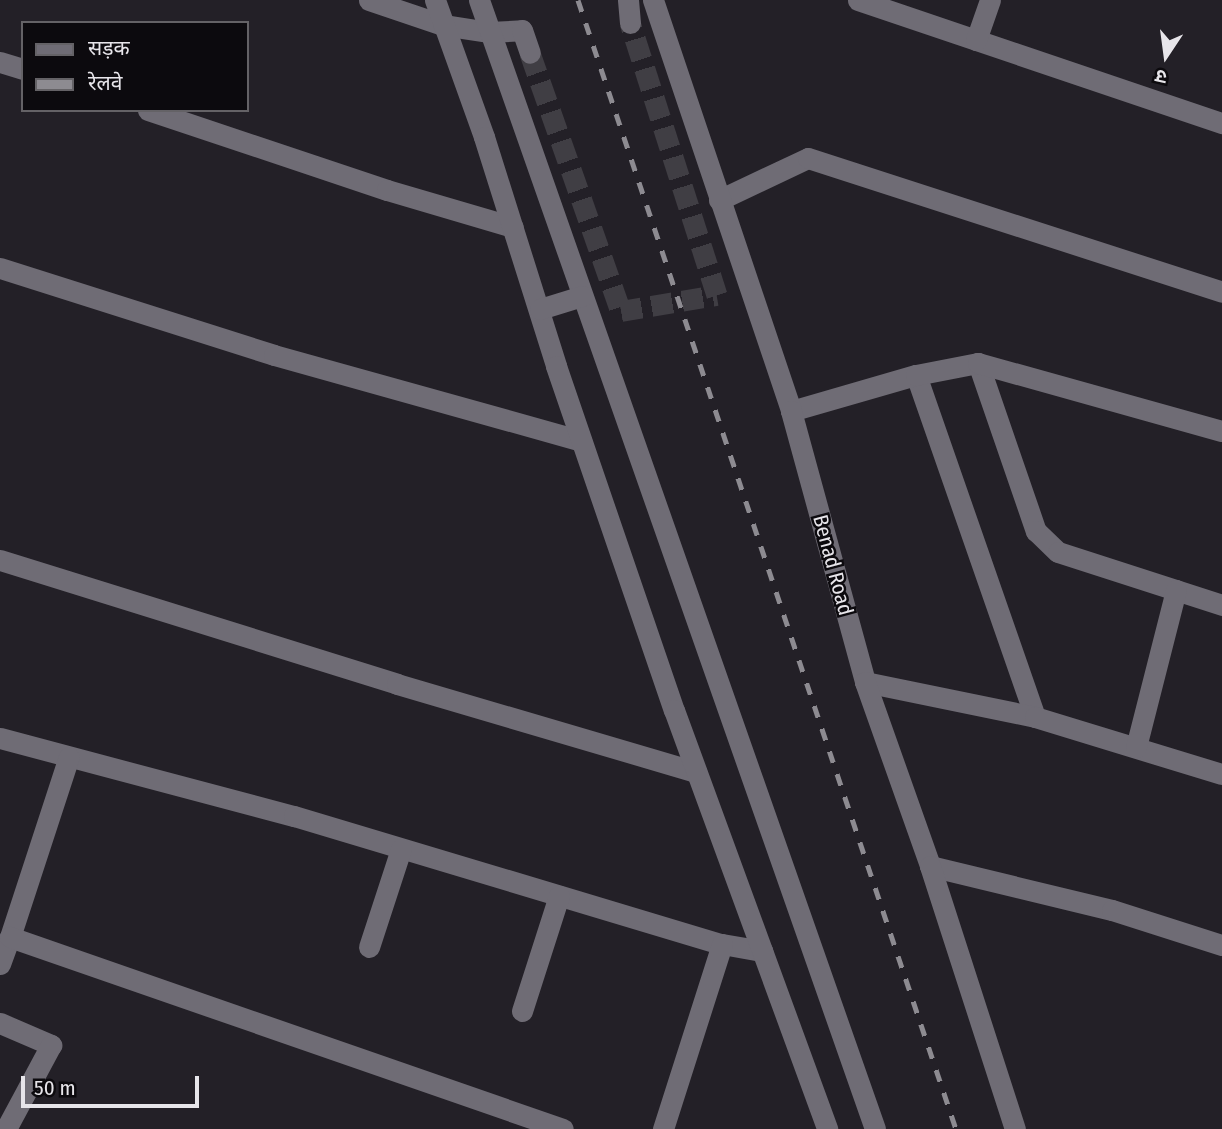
<!DOCTYPE html>
<meta charset="utf-8">
<style>
body{margin:0}
#map{position:relative;width:1222px;height:1129px;overflow:hidden;background:#232027;font-family:"Fira Sans Condensed","Noto Sans Devanagari",sans-serif}
div>[style]{position:absolute}
[style*='--x']{left:calc(var(--x)*1px);top:calc(var(--y)*1px);width:calc(var(--w)*1px);rotate:calc(var(--a)*1deg)}
.minor-tunnel>*{height:21px;margin-top:-10.5px;transform-origin:0;background:repeating-linear-gradient(90deg,#403e44 0 21px,transparent 0 31px)}
.minor>*{height:21px;margin:-10.5px;padding:0 10.5px;transform-origin:10.5px;border-radius:10.5px;background:#6f6c75}
.tertiary>*{height:21px;margin:-10.5px;padding:0 10.5px;transform-origin:10.5px;border-radius:10.5px;background:#6f6c75}
.secondary>*{height:21px;margin:-10.5px;padding:0 10.5px;transform-origin:10.5px;border-radius:10.5px;background:#6f6c75}
.rail>*{height:5px;margin-top:-2.5px;transform-origin:0;background:repeating-linear-gradient(90deg,#8d8b91 0 12px,transparent 0 24px)}
span{translate:-50% -50%;white-space:nowrap;text-align:center;line-height:1.15;-webkit-text-stroke:5px #0c0a0e;paint-order:stroke}
.street-label{font-size:21px;color:#e7e5ea}
.legend{position:absolute;left:21px;top:21px;width:228px;height:91px;box-sizing:border-box;background:#0c0a0e;border:2px solid #646266;margin:0;padding:9px 12px;list-style:none;font-size:21px;color:#e7e5ea}
.legend li{display:flex;align-items:center;gap:14px;height:35px}
.legend b{width:35px;border:2px solid #646266}
.north{position:absolute;left:1131px;top:21px;width:70px;height:70px;-webkit-text-stroke:5px #0c0a0e;paint-order:stroke;rotate:193deg;font-size:19px;font-weight:700;line-height:28px;text-align:center;color:#e7e5ea}
.north::after{content:'';display:block;margin:auto;width:24px;height:32px;background:#e7e5ea;clip-path:polygon(50% 0,100% 100%,50% 72%,0 100%)}
.scale{position:absolute;left:21px;top:1076px;width:178px;height:32px;box-sizing:border-box;border:4px solid #e7e5ea;border-top:0;padding-left:9px;font-size:21px;line-height:24px;white-space:nowrap;color:#e7e5ea;-webkit-text-stroke:5px #0c0a0e;paint-order:stroke}
</style>
<div id="map">
<div class="minor-tunnel">
<div style="--x:530;--y:53;--w:274;--a:70.6"></div>
<div style="--x:621;--y:311;--w:97;--a:-9.5"></div>
<div style="--x:717;--y:295;--w:286;--a:-107.7"></div>
</div>
<div class="minor">
<div style="--x:628;--y:0;--w:23;--a:85"></div>
<div style="--x:858;--y:0;--w:384;--a:18.7"></div>
<div style="--x:489;--y:32;--w:33;--a:-3"></div>
<div style="--x:522;--y:30;--w:24;--a:71"></div>
<div style="--x:976;--y:40;--w:42;--a:-70.7"></div>
<div style="--x:0;--y:62;--w:24;--a:17"></div>
<div style="--x:148;--y:110;--w:252;--a:18.5"></div>
<div style="--x:387;--y:190;--w:131;--a:16.4"></div>
<div style="--x:719;--y:200;--w:98;--a:-25.3"></div>
<div style="--x:808;--y:158;--w:435;--a:17.9"></div>
<div style="--x:0;--y:268;--w:287;--a:17.6"></div>
<div style="--x:274;--y:355;--w:319;--a:15.6"></div>
<div style="--x:978;--y:363;--w:178;--a:71"></div>
<div style="--x:1036;--y:531;--w:30;--a:44"></div>
<div style="--x:1058;--y:552;--w:172;--a:17.9"></div>
<div style="--x:916;--y:375;--w:362;--a:70.8"></div>
<div style="--x:791;--y:411;--w:130;--a:-16.1"></div>
<div style="--x:916;--y:375;--w:63;--a:-11"></div>
<div style="--x:978;--y:363;--w:253;--a:15.6"></div>
<div style="--x:0;--y:560;--w:416;--a:17.3"></div>
<div style="--x:397;--y:684;--w:312;--a:16.4"></div>
<div style="--x:865;--y:682;--w:174;--a:11.6"></div>
<div style="--x:1035;--y:717;--w:195;--a:17"></div>
<div style="--x:0;--y:738;--w:304;--a:14.9"></div>
<div style="--x:294;--y:816;--w:447;--a:16.7"></div>
<div style="--x:722;--y:944;--w:41;--a:9.9"></div>
<div style="--x:1136;--y:747;--w:162;--a:-75.7"></div>
<div style="--x:930;--y:866;--w:187;--a:13.6"></div>
<div style="--x:1112;--y:910;--w:115;--a:17.7"></div>
<div style="--x:10;--y:937;--w:189;--a:-71.9"></div>
<div style="--x:369;--y:947;--w:103;--a:-71.9"></div>
<div style="--x:0;--y:964;--w:29;--a:-70"></div>
<div style="--x:10;--y:937;--w:585;--a:19.15"></div>
<div style="--x:522;--y:1011;--w:121;--a:-72.2"></div>
<div style="--x:0;--y:1023;--w:56;--a:23.3"></div>
<div style="--x:51;--y:1045;--w:95;--a:118.2"></div>
<div style="--x:663;--y:1129;--w:194;--a:-72.3"></div>
</div>
<div class="tertiary">
<div style="--x:369;--y:0;--w:78;--a:18.7"></div>
<div style="--x:443;--y:25;--w:47;--a:8.7"></div>
</div>
<div class="secondary">
<div style="--x:435;--y:0;--w:145;--a:70.3"></div>
<div style="--x:484;--y:137;--w:240;--a:72.5"></div>
<div style="--x:556;--y:366;--w:364;--a:71.1"></div>
<div style="--x:674;--y:710;--w:446;--a:69.9"></div>
<div style="--x:479;--y:0;--w:1196;--a:70.67"></div>
<div style="--x:653;--y:0;--w:434;--a:71.4"></div>
<div style="--x:791;--y:411;--w:281;--a:74.7"></div>
<div style="--x:865;--y:682;--w:195;--a:70.5"></div>
<div style="--x:930;--y:866;--w:276;--a:72.1"></div>
<div style="--x:540;--y:309;--w:44;--a:-17.2"></div>
</div>
<div class="rail">
<div style="--x:578;--y:0;--w:1191;--a:71.49"></div>
</div>
<div class="street-label">
<span style="left:833px;top:565px;rotate:75deg">Benad Road</span>
</div>
<ul class="legend">
<li><b style="height:9px;background:#6f6c75"></b>सड़क</li>
<li><b style="height:9px;background:#8d8b91"></b>रेलवे</li>
</ul>
<div class="north">उ</div>
<div class="scale">50 m</div>
</div>
